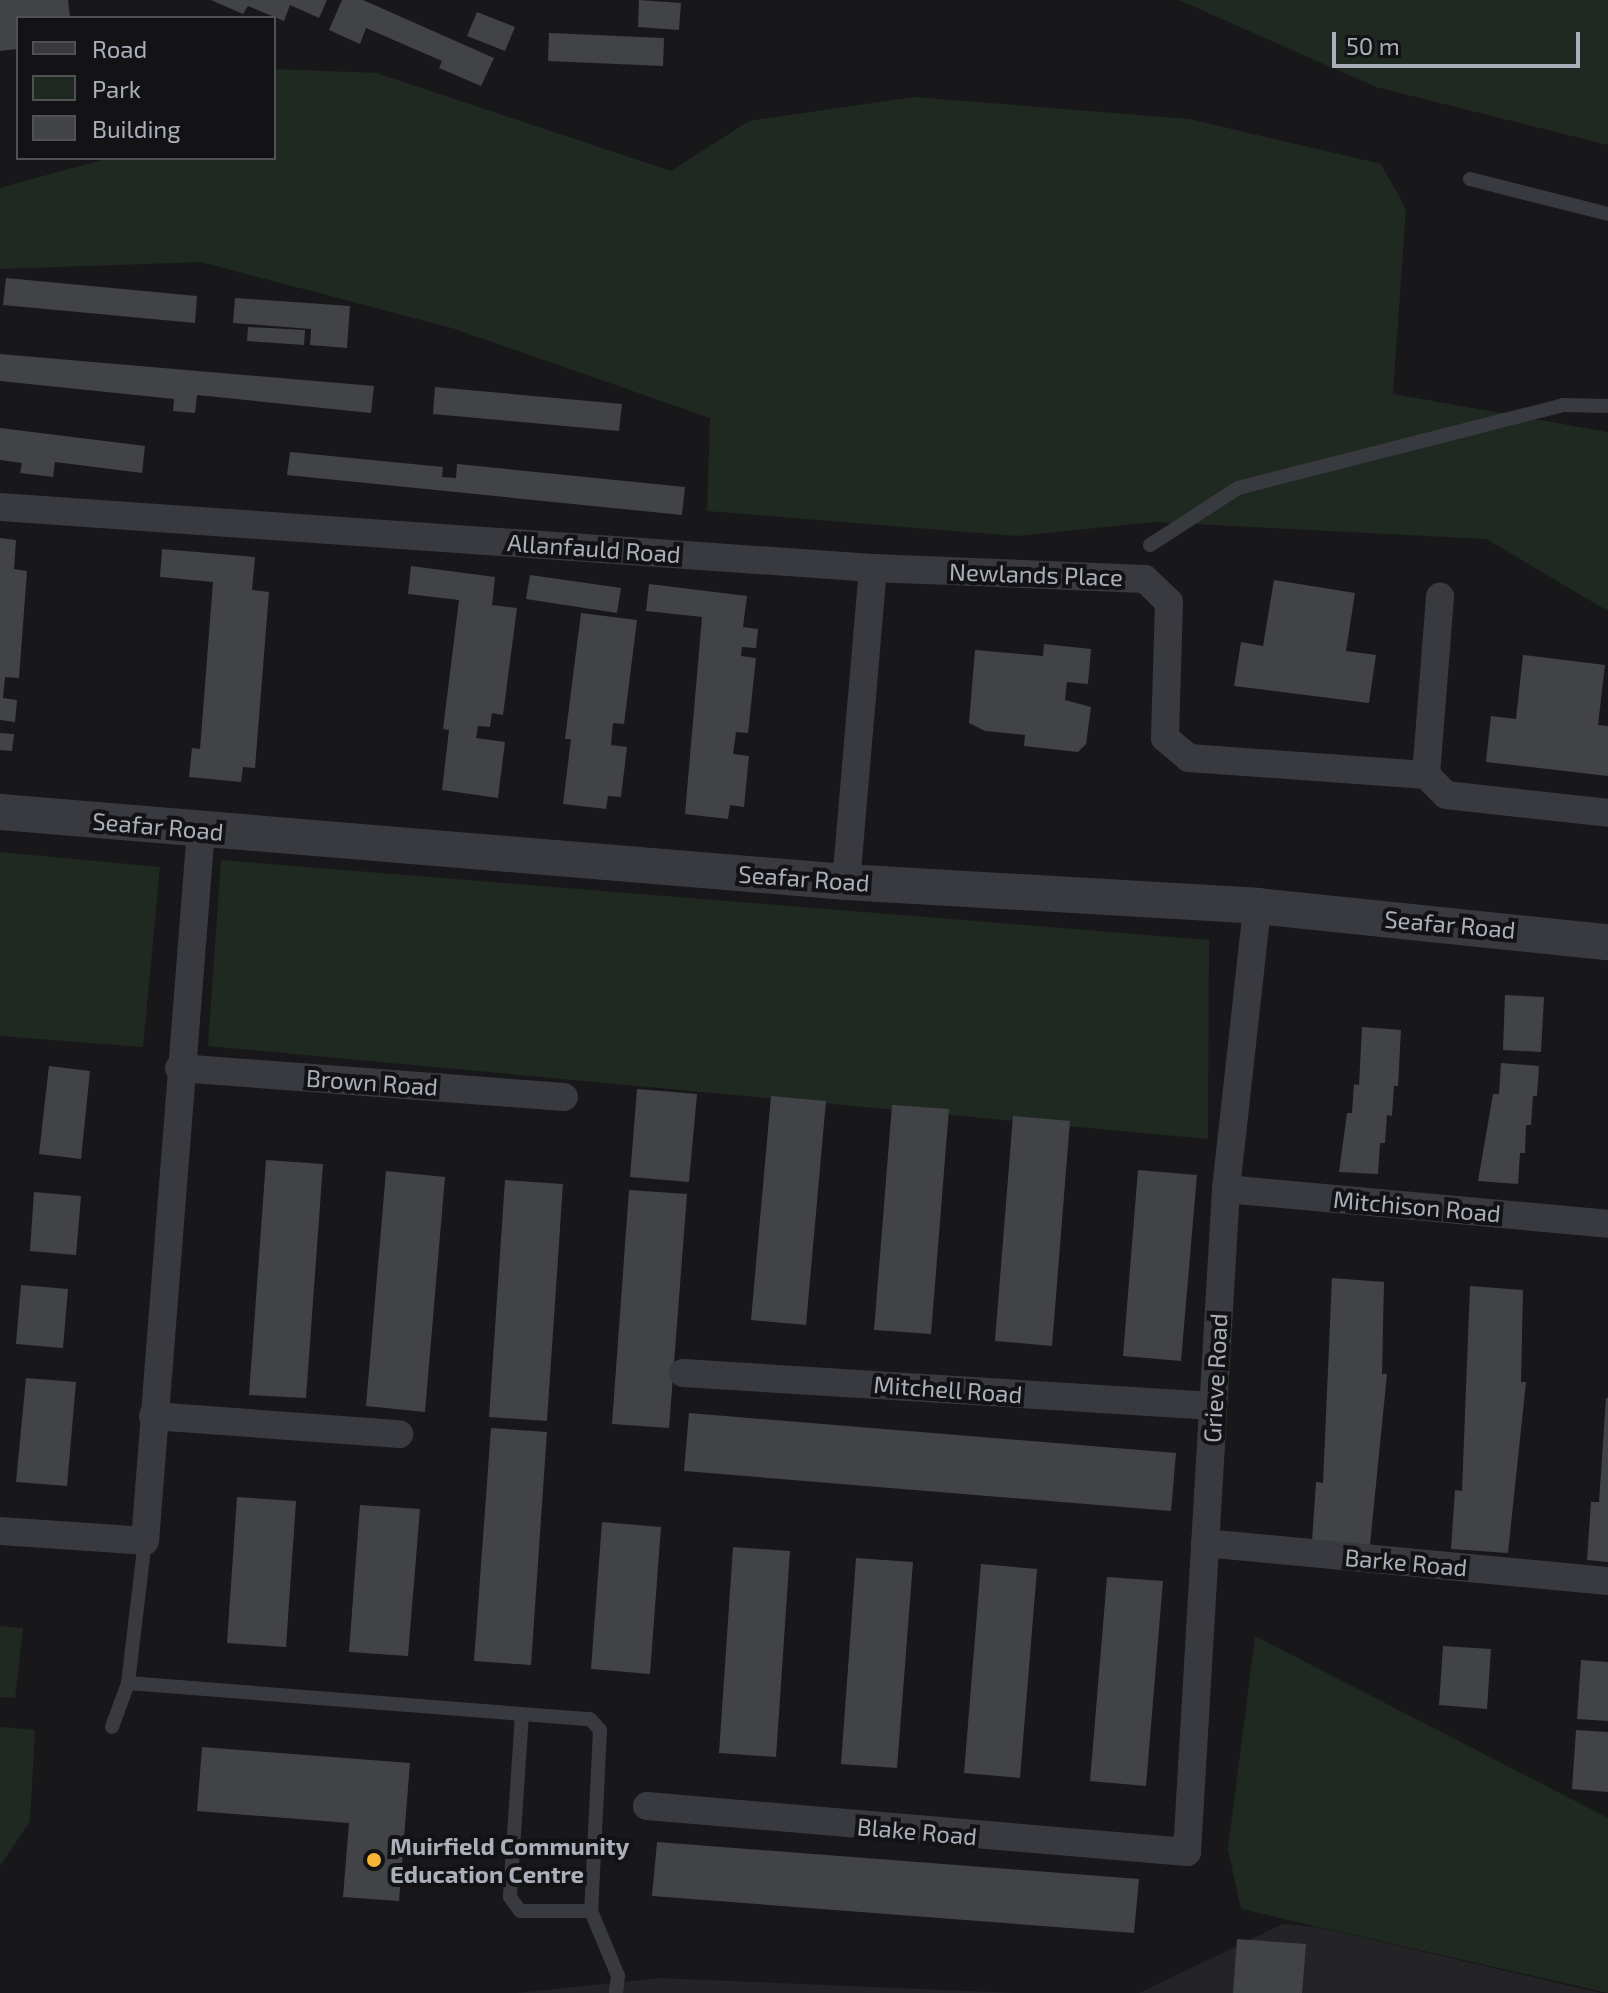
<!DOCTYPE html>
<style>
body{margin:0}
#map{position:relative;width:1608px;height:1993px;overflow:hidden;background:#18181a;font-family:"Exo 2",sans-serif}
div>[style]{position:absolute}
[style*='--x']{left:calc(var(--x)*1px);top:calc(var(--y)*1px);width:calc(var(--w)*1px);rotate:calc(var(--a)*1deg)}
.built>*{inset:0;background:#242427}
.green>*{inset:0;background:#202921}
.building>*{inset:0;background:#424347}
.service>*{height:14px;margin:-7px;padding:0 7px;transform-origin:7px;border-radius:7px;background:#393a3f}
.minor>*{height:28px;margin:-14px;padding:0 14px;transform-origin:14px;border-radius:14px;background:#393a3f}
.tertiary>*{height:36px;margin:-18px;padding:0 18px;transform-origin:18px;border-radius:18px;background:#393a3f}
.dots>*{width:22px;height:22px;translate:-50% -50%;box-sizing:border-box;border:4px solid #131315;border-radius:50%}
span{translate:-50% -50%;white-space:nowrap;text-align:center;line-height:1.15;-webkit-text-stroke:8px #131315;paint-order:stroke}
.street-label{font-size:24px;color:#aaafba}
.poi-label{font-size:24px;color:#aaafba;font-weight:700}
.left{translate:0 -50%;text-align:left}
.legend{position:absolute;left:16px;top:16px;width:260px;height:144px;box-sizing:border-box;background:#131315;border:2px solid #4f5157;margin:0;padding:10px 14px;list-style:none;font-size:24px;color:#aaafba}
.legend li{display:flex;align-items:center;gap:16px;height:40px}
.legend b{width:40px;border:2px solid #4f5157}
.scale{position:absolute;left:1332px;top:32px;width:248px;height:36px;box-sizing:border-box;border:4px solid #aaafba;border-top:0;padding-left:10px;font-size:24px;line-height:28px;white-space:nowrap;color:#aaafba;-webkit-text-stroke:6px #131315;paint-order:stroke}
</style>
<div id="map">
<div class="built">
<div style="clip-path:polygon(1283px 1924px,1317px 1927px,1601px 1993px,1139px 1993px)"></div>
<div style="clip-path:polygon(661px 1978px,1014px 1993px,516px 1993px)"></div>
</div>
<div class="green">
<div style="clip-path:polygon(1179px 0,1608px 0,1608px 145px,1376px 87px)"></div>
<div style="clip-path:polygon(274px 69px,376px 73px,671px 171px,749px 121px,914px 97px,1189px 119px,1381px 164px,1406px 209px,1393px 394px,1608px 432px,1608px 611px,1486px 539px,1155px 522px,1017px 536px,707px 511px,710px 418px,452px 328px,201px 262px,0 269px,0 188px,109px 158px,274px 158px)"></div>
<div style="clip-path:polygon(0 852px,160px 867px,143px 1047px,0 1036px)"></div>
<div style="clip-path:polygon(221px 860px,1209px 940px,1208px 1139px,208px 1046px)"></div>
<div style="clip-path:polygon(0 1626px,23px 1628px,15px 1698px,0 1697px)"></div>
<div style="clip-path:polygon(1255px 1636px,1608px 1818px,1608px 1993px,1241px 1909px,1228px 1849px)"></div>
<div style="clip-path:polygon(0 1727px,35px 1730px,30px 1821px,0 1866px)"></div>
</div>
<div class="building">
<div style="clip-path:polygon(0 0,68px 0,70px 18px,18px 18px,18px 49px,0 51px)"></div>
<div style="clip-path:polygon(211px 0,327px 0,319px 18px,290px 5px,284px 21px,248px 6px,243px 14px)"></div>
<div style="clip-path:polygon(342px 0,363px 0,494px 58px,481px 86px,439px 68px,442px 61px,366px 28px,360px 44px,329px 30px)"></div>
<div style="clip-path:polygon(639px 0,681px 3px,679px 30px,638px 27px)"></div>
<div style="clip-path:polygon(477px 12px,515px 27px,505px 51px,467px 36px)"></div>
<div style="clip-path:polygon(549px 33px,664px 38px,663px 66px,548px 61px)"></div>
<div style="clip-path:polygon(6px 278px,197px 296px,195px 323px,3px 305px)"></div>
<div style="clip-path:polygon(235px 298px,350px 306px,347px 348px,310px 345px,311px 329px,233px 323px)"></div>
<div style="clip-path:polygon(248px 327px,305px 330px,304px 345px,247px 341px)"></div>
<div style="clip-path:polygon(0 354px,374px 386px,371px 413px,197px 395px,195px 413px,173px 411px,174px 399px,0 381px)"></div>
<div style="clip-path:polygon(435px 387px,622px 404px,619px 431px,433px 414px)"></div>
<div style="clip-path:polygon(0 428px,145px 446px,142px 473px,55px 462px,53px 477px,20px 473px,22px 463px,0 460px)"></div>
<div style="clip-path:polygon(290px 452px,443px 467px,442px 477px,456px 478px,457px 464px,685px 487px,682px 515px,287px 475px)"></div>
<div style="clip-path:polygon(0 538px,16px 540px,14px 569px,27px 571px,19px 678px,5px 677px,3px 698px,17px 700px,15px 722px,0 720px)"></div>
<div style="clip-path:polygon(162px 549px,255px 557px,252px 590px,269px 592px,255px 768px,243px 767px,241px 782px,189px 777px,192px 748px,200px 749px,213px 582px,160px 577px)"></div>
<div style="clip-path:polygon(411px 566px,495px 577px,492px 605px,517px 608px,503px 715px,492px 713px,490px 727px,478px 726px,476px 738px,505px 742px,498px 798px,442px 790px,449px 730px,443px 729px,459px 600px,408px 594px)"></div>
<div style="clip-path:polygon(530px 575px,621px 588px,617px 613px,526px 599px)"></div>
<div style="clip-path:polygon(1274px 580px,1355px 593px,1346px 651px,1376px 655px,1369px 703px,1234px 686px,1241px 642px,1263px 646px)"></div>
<div style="clip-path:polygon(649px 584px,747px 596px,743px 627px,758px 629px,756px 648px,742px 647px,741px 656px,756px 658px,748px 733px,736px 732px,733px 754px,749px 756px,744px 807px,730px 805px,728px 819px,685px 814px,702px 617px,646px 611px)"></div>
<div style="clip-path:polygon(581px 613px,637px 620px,624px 724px,613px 723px,611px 745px,627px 747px,621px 797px,608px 796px,606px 809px,563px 804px,571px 739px,565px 739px)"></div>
<div style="clip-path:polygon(1044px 644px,1091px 649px,1088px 684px,1067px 682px,1065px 700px,1091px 707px,1086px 744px,1078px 752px,1024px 746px,1025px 735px,985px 731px,969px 723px,975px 650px,1043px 656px)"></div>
<div style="clip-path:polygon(1523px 655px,1605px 665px,1598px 725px,1608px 726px,1608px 776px,1486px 762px,1491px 716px,1516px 719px)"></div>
<div style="clip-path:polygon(0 733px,14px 734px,12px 751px,0 750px)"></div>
<div style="clip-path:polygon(1505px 995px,1544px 997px,1541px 1052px,1503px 1050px)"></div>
<div style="clip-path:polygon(1362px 1027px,1401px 1030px,1398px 1086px,1394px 1086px,1392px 1116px,1387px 1115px,1385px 1143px,1380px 1143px,1378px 1174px,1339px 1172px,1347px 1113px,1352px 1113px,1354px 1084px,1359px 1085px)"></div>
<div style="clip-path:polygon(1501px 1063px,1539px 1066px,1537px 1096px,1533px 1096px,1531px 1125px,1526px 1125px,1525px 1153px,1520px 1153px,1518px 1184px,1478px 1181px,1493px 1094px,1499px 1094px)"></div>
<div style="clip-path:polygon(49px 1066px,90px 1071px,81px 1159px,39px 1154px)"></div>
<div style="clip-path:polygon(637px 1089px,697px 1094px,689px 1182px,630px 1177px)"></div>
<div style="clip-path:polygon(771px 1096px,826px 1101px,806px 1325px,751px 1320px)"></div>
<div style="clip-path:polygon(892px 1105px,949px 1109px,931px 1334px,874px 1330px)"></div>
<div style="clip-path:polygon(1013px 1116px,1070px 1121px,1052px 1346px,995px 1341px)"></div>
<div style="clip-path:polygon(266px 1160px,323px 1164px,306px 1398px,249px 1395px)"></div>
<div style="clip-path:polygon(1138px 1170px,1197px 1175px,1181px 1361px,1123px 1356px)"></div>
<div style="clip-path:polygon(386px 1171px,445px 1177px,425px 1412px,366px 1406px)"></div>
<div style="clip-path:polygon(505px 1180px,563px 1184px,547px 1421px,489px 1417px)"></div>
<div style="clip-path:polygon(629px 1190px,687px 1194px,669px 1428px,612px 1424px)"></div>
<div style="clip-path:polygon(34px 1192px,81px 1196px,76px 1255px,30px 1251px)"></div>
<div style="clip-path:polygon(1332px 1278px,1384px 1282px,1382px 1374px,1387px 1374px,1370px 1545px,1312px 1541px,1316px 1482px,1323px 1483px)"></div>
<div style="clip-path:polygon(21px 1285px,68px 1289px,63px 1348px,16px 1344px)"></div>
<div style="clip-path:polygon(1470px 1286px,1523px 1290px,1521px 1382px,1526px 1382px,1508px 1553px,1451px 1549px,1455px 1490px,1462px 1491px)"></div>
<div style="clip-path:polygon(26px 1378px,76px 1382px,67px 1486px,16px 1482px)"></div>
<div style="clip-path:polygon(1606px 1398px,1608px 1398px,1608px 1562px,1587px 1560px,1591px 1502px,1599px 1502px)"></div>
<div style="clip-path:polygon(689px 1413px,1176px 1453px,1171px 1511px,684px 1471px)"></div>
<div style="clip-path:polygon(491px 1428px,547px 1432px,531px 1665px,474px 1661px)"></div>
<div style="clip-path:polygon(237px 1497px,296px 1501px,286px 1647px,227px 1643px)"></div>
<div style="clip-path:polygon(360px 1505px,420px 1509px,408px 1656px,349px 1652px)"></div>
<div style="clip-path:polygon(602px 1522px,661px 1527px,650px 1674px,591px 1669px)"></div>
<div style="clip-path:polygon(733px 1547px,790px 1551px,776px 1757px,719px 1753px)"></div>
<div style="clip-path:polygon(856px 1558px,913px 1562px,897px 1768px,841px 1764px)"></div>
<div style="clip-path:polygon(981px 1564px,1037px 1569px,1020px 1778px,964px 1773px)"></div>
<div style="clip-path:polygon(1107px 1577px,1163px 1581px,1146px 1786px,1090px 1781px)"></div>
<div style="clip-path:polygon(1443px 1646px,1491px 1649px,1487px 1709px,1439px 1705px)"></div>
<div style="clip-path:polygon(1581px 1660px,1608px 1662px,1608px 1721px,1577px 1719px)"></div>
<div style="clip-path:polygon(1576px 1730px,1608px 1732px,1608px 1792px,1572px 1789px)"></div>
<div style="clip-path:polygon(202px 1747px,410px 1763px,399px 1901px,343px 1897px,349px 1823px,197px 1811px)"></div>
<div style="clip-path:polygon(657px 1842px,1139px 1879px,1134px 1933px,652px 1896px)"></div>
<div style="clip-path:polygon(1237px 1939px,1306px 1944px,1302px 1993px,1233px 1993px)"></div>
</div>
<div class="service">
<div style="--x:1470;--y:179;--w:142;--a:14.2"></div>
<div style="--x:1150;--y:545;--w:105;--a:-32.9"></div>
<div style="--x:1238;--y:488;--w:335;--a:-14.3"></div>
<div style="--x:1563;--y:405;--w:45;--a:1.3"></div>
<div style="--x:128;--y:1683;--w:143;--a:-83.2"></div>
<div style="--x:522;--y:1714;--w:183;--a:93.8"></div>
<div style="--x:510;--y:1897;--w:17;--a:54"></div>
<div style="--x:520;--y:1911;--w:71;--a:0"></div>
<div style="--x:112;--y:1727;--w:47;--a:-70"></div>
<div style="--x:128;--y:1683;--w:463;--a:4.5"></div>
<div style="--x:590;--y:1719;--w:15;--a:48"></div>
<div style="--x:600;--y:1730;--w:181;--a:92.8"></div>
<div style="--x:591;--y:1911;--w:70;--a:67.4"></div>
<div style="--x:618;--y:1976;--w:17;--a:97"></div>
</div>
<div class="minor">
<div style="--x:0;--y:507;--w:875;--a:4"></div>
<div style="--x:873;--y:568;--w:315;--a:94.9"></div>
<div style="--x:873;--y:568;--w:272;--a:2.3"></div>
<div style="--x:1145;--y:579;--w:33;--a:44"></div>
<div style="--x:1169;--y:602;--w:136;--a:91.7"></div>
<div style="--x:1165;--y:738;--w:31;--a:40"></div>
<div style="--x:1189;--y:758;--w:238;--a:4.1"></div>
<div style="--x:1426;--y:775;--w:28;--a:45"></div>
<div style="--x:1446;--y:795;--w:163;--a:6.3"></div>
<div style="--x:1426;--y:775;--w:179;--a:-85.5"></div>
<div style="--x:179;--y:1068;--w:386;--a:4.3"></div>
<div style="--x:1226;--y:1189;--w:384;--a:5.2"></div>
<div style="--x:683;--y:1373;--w:531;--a:3.56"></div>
<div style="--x:153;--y:1416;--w:247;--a:4.2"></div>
<div style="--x:0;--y:1531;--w:145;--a:3.9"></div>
<div style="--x:145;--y:1541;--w:713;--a:-85.5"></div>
<div style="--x:1205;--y:1543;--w:405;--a:5.4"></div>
<div style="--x:647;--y:1806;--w:542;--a:4.87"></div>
<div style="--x:1187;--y:1852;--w:664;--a:-86.63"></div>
<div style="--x:1226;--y:1189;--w:285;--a:-83.7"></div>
</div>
<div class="tertiary">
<div style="--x:0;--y:812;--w:849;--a:4.73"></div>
<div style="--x:846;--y:882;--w:412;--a:3.3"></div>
<div style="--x:1257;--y:906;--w:353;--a:5.9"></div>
</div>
<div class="dots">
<div style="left:374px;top:1860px;background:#f6b535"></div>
</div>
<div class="street-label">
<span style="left:594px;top:548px;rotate:4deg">Allanfauld Road</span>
<span style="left:1036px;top:574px;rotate:2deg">Newlands Place</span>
<span style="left:158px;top:826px;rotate:5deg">Seafar Road</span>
<span style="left:804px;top:878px;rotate:4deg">Seafar Road</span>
<span style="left:1450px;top:924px;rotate:5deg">Seafar Road</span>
<span style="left:372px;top:1082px;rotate:4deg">Brown Road</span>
<span style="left:1417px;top:1206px;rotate:5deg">Mitchison Road</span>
<span style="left:1215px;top:1378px;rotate:-87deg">Grieve Road</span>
<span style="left:948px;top:1389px;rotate:4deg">Mitchell Road</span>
<span style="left:1406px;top:1562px;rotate:5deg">Barke Road</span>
<span style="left:917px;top:1831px;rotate:5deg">Blake Road</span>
</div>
<div class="poi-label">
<span class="left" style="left:390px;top:1860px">Muirfield Community<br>Education Centre</span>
</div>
<ul class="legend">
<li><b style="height:10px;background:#393a3f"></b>Road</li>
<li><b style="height:22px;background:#202921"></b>Park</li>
<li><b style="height:22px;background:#424347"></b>Building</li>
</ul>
<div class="scale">50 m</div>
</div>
